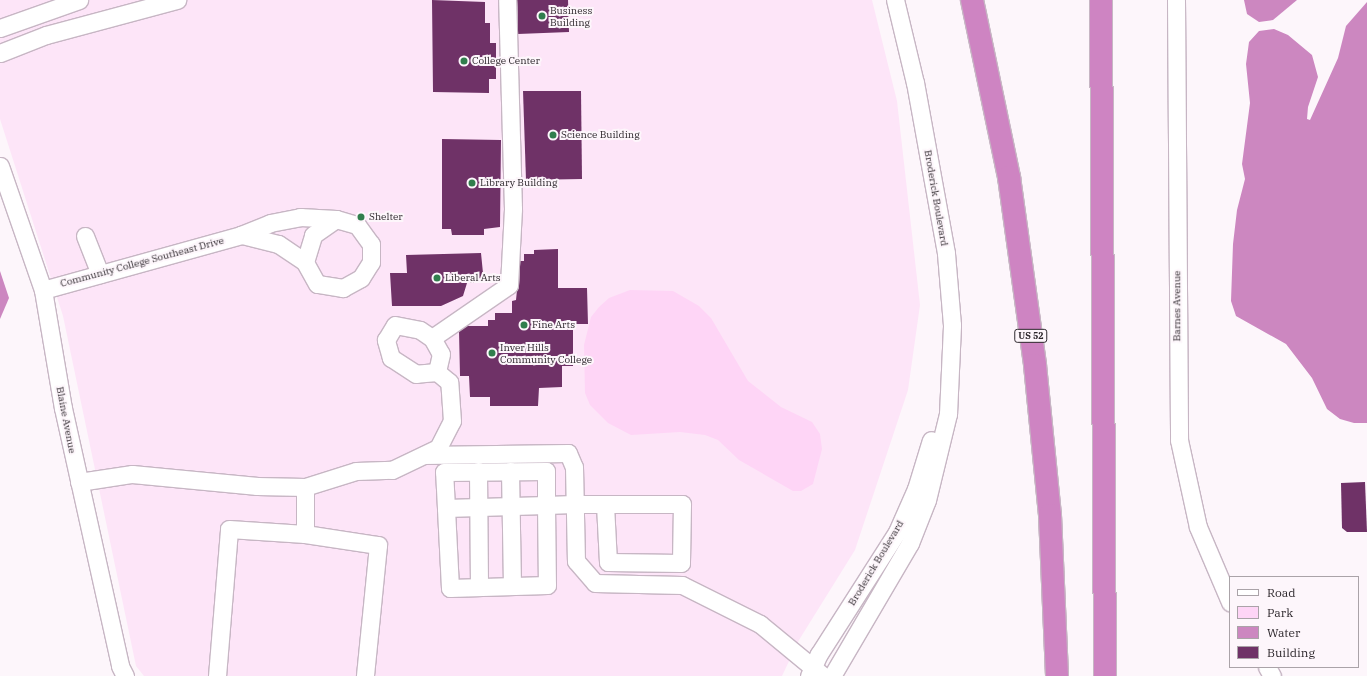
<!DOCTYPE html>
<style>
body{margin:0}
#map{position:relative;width:1367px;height:676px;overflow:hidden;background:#fdf6fb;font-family:"IBM Plex Serif",serif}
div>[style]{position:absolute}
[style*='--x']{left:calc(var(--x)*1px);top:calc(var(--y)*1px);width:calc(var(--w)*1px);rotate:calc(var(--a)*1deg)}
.built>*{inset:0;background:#fde5f8}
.green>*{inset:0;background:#fed5f6}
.water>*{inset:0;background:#cc87c0}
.building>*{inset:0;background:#6f3267}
.roads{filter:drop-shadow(1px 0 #c7b6c4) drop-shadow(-1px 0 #c7b6c4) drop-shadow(0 1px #c7b6c4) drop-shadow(0 -1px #c7b6c4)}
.minor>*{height:17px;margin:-8.5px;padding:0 8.5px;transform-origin:8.5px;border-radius:8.5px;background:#fff}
.highway>*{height:22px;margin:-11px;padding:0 11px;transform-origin:11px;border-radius:11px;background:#ce84c2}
.dots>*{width:11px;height:11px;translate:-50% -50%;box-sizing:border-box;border:2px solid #fdf6fb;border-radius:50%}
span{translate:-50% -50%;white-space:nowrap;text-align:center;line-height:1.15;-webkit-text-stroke:4px #fdf6fb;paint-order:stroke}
.shield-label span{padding:1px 3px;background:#fdf6fb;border:1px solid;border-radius:3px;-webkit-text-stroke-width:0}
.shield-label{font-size:9px;color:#2d272c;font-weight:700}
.poi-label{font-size:10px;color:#2d272c}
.left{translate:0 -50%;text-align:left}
.street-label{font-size:10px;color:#2d272c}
.legend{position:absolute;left:1229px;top:576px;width:130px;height:92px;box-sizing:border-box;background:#fdf6fb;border:1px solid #aaa3a8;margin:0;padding:5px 7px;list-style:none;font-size:12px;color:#2d272c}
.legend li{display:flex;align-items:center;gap:8px;height:20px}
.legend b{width:20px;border:1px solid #aaa3a8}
</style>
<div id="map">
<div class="built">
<div style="clip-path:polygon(0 0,872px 0,897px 101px,920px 305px,908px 390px,855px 550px,799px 640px,782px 676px,144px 676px,136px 666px,63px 316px,0 119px)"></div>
</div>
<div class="green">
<div style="clip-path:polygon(630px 290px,673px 291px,699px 306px,711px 318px,748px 381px,781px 407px,812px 422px,820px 434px,822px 449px,813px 484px,801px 491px,793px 491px,739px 460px,718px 440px,705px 435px,680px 432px,631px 435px,608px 423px,590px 405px,585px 393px,584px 345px,591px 317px,599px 307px,609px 298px)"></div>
</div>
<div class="water">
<div style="clip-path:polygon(1244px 0,1297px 0,1273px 20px,1259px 22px,1247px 14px)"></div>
<div style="clip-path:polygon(1367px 2px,1367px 423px,1354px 423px,1340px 419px,1327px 409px,1312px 378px,1286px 344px,1236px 316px,1231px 301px,1233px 244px,1237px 210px,1245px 179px,1242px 164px,1250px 103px,1246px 64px,1249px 42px,1259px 31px,1274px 29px,1288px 35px,1312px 55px,1318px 77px,1308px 107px,1307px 119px,1310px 120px,1338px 58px,1346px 26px)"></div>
<div style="clip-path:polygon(0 271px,9px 298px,0 319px)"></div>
</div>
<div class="building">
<div style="clip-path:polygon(432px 0,485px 2px,485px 23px,490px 23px,490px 43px,496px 43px,496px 79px,489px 79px,489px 93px,433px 92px)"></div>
<div style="clip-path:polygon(517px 0,568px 0,569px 32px,518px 34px)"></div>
<div style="clip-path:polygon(523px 91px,581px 91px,582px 179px,526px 180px)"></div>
<div style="clip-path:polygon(442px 139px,501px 140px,500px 227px,484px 229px,484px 235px,452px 235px,451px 229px,442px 229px)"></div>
<div style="clip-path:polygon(558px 249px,558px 288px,587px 288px,588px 324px,573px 324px,573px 366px,562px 366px,562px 387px,539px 388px,538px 406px,490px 406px,490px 397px,470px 397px,469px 376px,460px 376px,459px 331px,467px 326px,488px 326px,488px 320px,495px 320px,495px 313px,512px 313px,512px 301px,516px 300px,520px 261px,524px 261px,524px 254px,534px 254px,534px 250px)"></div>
<div style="clip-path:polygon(481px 253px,484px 283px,467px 283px,463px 296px,441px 306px,392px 306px,390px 273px,407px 273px,406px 255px)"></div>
<div style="clip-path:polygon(1365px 482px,1367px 532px,1347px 532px,1342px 528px,1341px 483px)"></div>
</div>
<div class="roads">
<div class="minor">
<div style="--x:1176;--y:0;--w:440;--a:89.6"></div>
<div style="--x:1179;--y:440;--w:89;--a:77.7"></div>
<div style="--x:1198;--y:527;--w:82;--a:66.9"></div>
<div style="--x:0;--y:28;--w:84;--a:-19.5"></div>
<div style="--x:0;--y:53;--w:49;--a:-21.4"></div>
<div style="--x:46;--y:35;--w:136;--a:-15"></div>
<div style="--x:0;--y:166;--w:131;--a:70.9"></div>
<div style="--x:43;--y:290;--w:120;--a:80.4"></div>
<div style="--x:63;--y:408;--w:264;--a:77.5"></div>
<div style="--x:120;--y:666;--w:11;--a:63"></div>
<div style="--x:85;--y:236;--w:41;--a:68.5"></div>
<div style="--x:305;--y:262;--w:28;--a:-73"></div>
<div style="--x:313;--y:235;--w:28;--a:-35"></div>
<div style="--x:43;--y:290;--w:205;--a:-15.5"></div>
<div style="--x:241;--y:235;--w:31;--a:-22"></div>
<div style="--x:270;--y:223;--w:31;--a:-11"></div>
<div style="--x:300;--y:217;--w:36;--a:3"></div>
<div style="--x:336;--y:219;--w:22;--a:16"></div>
<div style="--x:357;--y:225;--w:24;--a:54"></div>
<div style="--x:371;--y:244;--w:18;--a:90"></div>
<div style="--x:371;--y:262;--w:19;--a:122"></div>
<div style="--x:361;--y:278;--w:21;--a:151"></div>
<div style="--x:343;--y:288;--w:26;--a:-171"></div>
<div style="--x:317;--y:284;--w:25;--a:-119"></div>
<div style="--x:305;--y:262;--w:32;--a:-146"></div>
<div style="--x:278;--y:244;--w:38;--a:-166"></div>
<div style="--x:432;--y:338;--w:93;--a:-34.5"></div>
<div style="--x:509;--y:285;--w:76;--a:-87"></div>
<div style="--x:513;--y:209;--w:209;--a:-91.6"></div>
<div style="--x:424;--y:455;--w:144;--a:-0.8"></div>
<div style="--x:568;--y:453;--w:15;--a:67"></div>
<div style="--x:574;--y:467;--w:94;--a:88.8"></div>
<div style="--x:576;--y:561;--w:29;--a:49"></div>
<div style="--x:595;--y:583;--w:87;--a:1.3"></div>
<div style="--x:682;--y:585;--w:87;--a:26.6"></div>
<div style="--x:760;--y:624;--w:82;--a:39.5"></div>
<div style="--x:478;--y:471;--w:116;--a:89.5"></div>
<div style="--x:510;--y:471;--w:115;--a:89"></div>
<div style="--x:79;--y:482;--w:54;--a:-8.6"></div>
<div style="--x:132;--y:474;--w:126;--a:5.5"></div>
<div style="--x:257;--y:486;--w:48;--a:1.2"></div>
<div style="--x:305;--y:487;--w:53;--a:-17.4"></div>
<div style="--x:356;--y:471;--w:36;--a:-2"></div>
<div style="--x:392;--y:470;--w:51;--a:-25.6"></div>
<div style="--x:438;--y:448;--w:30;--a:-63"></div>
<div style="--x:452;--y:421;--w:39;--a:-94"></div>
<div style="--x:449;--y:382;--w:16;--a:-140"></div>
<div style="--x:437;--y:372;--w:21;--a:175"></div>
<div style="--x:416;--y:374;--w:30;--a:-147"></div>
<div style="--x:391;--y:358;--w:19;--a:-106"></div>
<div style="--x:386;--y:340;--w:17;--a:-59"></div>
<div style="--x:395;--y:325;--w:25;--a:11"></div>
<div style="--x:420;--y:330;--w:14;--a:34"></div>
<div style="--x:432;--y:338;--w:18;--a:61"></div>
<div style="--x:441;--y:354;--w:18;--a:103"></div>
<div style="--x:305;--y:487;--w:47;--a:90"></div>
<div style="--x:446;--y:508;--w:36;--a:-93"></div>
<div style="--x:444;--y:472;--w:102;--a:-0.6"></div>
<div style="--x:546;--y:471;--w:34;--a:90"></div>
<div style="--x:546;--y:505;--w:80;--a:89.3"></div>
<div style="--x:547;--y:585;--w:97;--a:178.2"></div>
<div style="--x:450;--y:588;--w:80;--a:-92.9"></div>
<div style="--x:446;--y:508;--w:100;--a:-1.7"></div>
<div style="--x:546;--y:505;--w:28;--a:-2"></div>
<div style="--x:574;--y:504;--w:108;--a:0"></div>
<div style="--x:682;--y:504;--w:59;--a:91"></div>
<div style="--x:681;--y:563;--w:73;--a:-179.2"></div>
<div style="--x:608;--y:562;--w:58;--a:-93"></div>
<div style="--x:1267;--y:667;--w:10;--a:61"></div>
<div style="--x:217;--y:676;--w:147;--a:-85.3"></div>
<div style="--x:229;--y:529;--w:76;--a:3.8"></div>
<div style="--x:305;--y:534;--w:74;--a:8.6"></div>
<div style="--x:378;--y:545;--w:132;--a:95.7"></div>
<div style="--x:809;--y:676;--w:24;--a:-66"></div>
<div style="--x:819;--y:654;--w:145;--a:-57.4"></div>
<div style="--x:897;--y:532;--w:47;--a:-66.2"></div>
<div style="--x:916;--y:489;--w:51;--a:-73"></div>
<div style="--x:832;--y:676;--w:154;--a:-59.6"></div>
<div style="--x:910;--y:543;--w:46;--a:-68.4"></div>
<div style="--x:927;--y:500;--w:89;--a:-76.3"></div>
<div style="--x:948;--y:414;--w:89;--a:-87.4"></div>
<div style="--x:952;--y:325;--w:72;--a:-94.8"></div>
<div style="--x:946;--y:253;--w:173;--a:-100.3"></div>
<div style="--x:915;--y:83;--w:85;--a:-103.5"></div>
</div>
<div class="highway">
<div style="--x:972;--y:0;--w:181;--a:78.2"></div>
<div style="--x:1009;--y:177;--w:190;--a:82.1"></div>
<div style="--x:1035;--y:365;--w:151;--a:84.3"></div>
<div style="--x:1050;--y:515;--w:161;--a:87.5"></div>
<div style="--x:1101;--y:0;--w:676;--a:89.66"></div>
</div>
</div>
<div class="dots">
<div style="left:542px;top:16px;background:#317e4d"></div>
<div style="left:464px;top:61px;background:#317e4d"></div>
<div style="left:553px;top:135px;background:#317e4d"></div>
<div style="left:472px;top:183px;background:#317e4d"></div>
<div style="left:361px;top:217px;background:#317e4d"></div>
<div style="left:437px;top:278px;background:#317e4d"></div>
<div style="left:524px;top:325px;background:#317e4d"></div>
<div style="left:492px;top:353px;background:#317e4d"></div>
</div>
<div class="shield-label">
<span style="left:1031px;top:336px">US 52</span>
</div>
<div class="poi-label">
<span class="left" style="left:550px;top:16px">Business<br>Building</span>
<span class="left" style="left:472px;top:61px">College Center</span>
<span class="left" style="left:561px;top:135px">Science Building</span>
<span class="left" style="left:480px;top:183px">Library Building</span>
<span class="left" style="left:369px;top:217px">Shelter</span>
<span class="left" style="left:445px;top:278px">Liberal Arts</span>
<span class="left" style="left:532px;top:325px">Fine Arts</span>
<span class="left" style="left:500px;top:353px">Inver Hills<br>Community College</span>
</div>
<div class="street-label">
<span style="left:936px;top:198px;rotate:80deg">Broderick Boulevard</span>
<span style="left:142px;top:262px;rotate:-15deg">Community College Southeast Drive</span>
<span style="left:1177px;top:306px;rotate:-90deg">Barnes Avenue</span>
<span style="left:66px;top:420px;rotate:79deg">Blaine Avenue</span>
<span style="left:876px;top:563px;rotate:-59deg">Broderick Boulevard</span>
</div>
<ul class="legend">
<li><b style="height:5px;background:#fff"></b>Road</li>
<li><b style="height:11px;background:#fed5f6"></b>Park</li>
<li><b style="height:11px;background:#cc87c0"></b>Water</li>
<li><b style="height:11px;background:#6f3267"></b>Building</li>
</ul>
</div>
